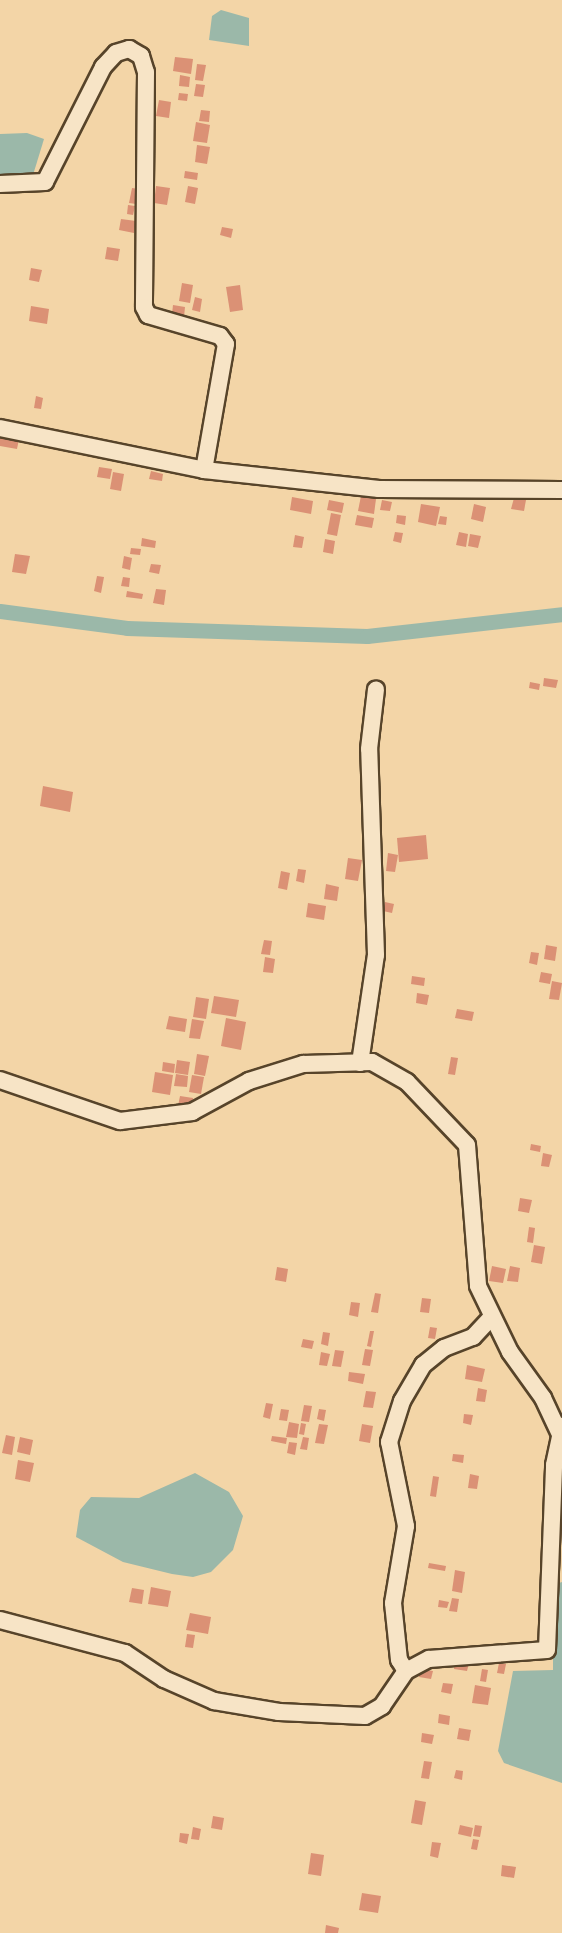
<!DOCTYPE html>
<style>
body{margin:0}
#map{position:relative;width:562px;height:1933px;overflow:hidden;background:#f3d5a7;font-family:Alegreya,serif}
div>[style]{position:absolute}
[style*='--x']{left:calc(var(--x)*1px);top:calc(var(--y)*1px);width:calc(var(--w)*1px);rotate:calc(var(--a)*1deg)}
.water>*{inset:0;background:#9bb8a9}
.canal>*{height:15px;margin:-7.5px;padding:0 7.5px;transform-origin:7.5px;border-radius:7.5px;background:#9bb8a9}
.building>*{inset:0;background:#db9175}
.roads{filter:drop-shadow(2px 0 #57442a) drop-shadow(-2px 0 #57442a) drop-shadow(0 2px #57442a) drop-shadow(0 -2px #57442a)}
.minor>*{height:16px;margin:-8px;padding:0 8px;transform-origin:8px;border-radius:8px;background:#f7e4c6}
span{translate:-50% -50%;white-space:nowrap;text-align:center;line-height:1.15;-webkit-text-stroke:6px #f7e4c6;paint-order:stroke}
</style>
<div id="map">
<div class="water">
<div style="clip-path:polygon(221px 10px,249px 18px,249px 46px,209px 40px,212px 16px)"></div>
<div style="clip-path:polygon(27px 133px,44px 139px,33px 175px,0 178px,0 134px)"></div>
<div style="clip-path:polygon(195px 1473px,229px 1492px,243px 1516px,233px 1550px,211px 1572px,193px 1577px,172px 1574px,123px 1562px,76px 1537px,80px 1510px,91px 1497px,139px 1498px)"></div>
<div style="clip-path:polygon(562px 1582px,562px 1783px,504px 1763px,498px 1751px,513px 1671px,553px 1670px,553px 1585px)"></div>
</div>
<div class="canal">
<div style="--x:0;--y:611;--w:128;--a:7.6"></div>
<div style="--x:127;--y:628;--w:240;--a:1.9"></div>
<div style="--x:367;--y:636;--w:196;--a:-6.4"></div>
</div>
<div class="building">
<div style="clip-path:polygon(175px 57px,193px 59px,191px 74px,173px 71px)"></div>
<div style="clip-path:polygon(197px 64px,206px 65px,203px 81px,195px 80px)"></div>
<div style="clip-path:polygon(180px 75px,190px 77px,189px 87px,179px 86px)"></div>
<div style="clip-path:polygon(196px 84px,205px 85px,203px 97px,194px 96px)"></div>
<div style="clip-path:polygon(179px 93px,188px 94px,187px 101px,178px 100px)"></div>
<div style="clip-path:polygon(159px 100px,171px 102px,169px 118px,156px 116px)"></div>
<div style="clip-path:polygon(201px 110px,210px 111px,209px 122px,199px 121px)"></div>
<div style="clip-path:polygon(196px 122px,210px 125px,207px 143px,193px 141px)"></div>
<div style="clip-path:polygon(197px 145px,210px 147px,207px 164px,195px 162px)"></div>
<div style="clip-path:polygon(185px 171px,198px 173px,197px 180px,184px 178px)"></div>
<div style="clip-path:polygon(156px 186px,170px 188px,167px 205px,154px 203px)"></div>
<div style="clip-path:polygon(188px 186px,198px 188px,195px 204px,185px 202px)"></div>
<div style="clip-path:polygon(132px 188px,139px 189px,136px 204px,129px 203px)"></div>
<div style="clip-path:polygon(128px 205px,135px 206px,133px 215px,127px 214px)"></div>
<div style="clip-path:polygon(121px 219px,136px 221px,134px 233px,119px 230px)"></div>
<div style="clip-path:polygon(222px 227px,233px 229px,231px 238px,220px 235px)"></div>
<div style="clip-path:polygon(107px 247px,120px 249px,118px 261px,105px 259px)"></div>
<div style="clip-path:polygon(31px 268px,42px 270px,39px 282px,29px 280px)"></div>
<div style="clip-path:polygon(182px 283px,193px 285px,190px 303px,179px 301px)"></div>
<div style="clip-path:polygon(240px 285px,243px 310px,230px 312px,226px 287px)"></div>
<div style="clip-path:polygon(195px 297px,202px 299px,200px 312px,192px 310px)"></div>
<div style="clip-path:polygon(173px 305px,185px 307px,184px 317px,172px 314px)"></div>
<div style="clip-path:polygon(31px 306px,49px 309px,47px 324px,29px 321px)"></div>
<div style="clip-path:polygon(36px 396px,43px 398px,41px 409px,34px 408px)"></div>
<div style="clip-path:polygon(0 436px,19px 439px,17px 449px,0 446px)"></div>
<div style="clip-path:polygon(99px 467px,112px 469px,110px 479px,97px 477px)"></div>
<div style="clip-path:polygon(151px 471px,163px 474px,162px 481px,149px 479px)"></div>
<div style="clip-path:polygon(113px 472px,124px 474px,121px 491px,110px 489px)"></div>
<div style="clip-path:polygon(361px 496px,376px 499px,374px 514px,358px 511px)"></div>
<div style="clip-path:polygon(292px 497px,313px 501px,311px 514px,290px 510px)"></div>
<div style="clip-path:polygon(514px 498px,526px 500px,524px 511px,511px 509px)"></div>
<div style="clip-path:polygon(329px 500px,344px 503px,342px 513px,327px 510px)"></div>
<div style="clip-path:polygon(382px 500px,392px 502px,390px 511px,380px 510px)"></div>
<div style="clip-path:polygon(421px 504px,440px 507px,436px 526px,418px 522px)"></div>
<div style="clip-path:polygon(474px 504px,486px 507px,483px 522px,471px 519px)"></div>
<div style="clip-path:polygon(331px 513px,341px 515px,337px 536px,327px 534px)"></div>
<div style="clip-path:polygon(357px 515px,374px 518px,372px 528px,355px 525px)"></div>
<div style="clip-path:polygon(397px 515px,406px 516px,405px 525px,396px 523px)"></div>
<div style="clip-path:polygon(440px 516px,447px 517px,446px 525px,438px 524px)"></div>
<div style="clip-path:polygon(395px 532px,403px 533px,401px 543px,393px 541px)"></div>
<div style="clip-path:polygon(459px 532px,468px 534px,466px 547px,456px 545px)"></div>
<div style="clip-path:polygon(470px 534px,481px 536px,478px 548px,468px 546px)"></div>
<div style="clip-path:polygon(295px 535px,304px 537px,302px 548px,293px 547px)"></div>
<div style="clip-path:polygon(142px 538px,156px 541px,155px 548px,141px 546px)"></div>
<div style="clip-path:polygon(325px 539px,335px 541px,333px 554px,323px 552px)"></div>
<div style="clip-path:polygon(131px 548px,141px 549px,140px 555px,130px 554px)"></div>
<div style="clip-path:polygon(15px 554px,30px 556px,26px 574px,12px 572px)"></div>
<div style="clip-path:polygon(124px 556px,132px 558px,130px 570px,122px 568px)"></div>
<div style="clip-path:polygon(151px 564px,161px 565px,159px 574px,149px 572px)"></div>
<div style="clip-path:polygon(97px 576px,104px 577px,101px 593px,94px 591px)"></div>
<div style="clip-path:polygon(123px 577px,130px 578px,129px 587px,121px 586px)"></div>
<div style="clip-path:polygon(156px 589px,166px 590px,164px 605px,153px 603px)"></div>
<div style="clip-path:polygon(127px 591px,143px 594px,142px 599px,126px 597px)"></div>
<div style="clip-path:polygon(544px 678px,558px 680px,556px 688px,543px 686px)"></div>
<div style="clip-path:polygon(530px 682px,540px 684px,539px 690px,529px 688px)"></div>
<div style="clip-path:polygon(43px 786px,73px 792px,70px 812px,40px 806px)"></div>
<div style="clip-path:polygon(426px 835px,428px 859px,399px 862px,397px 838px)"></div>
<div style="clip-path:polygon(388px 853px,398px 855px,395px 872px,386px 871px)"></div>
<div style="clip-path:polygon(348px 858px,362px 860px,358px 881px,345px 879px)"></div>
<div style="clip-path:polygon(298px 869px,306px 870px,304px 883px,296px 881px)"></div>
<div style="clip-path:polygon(281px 871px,290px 873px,287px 890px,278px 888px)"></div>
<div style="clip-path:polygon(326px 884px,339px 887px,337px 901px,324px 899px)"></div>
<div style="clip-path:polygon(385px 902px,394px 904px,392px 913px,383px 911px)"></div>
<div style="clip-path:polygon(308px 903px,326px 906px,324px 920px,306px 917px)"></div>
<div style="clip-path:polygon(264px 940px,272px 941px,270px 955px,261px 954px)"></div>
<div style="clip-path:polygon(546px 945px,557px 947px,555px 961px,544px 959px)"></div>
<div style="clip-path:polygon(531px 952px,539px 953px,537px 965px,529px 963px)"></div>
<div style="clip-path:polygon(265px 957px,275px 959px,273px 973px,263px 972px)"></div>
<div style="clip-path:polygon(541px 972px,552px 974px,550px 984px,539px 982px)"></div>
<div style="clip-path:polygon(412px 976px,425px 978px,424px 986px,411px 984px)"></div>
<div style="clip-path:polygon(552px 981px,562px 983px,559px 1000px,549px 999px)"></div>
<div style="clip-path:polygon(417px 993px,429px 995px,427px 1005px,416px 1003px)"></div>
<div style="clip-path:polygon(214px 996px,239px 1000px,236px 1017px,211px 1013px)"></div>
<div style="clip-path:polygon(196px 997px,209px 999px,206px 1019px,193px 1017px)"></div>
<div style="clip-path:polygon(457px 1009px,474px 1012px,472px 1021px,455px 1018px)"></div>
<div style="clip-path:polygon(169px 1016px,187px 1019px,185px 1032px,166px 1029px)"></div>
<div style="clip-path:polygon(226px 1018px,246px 1022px,241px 1050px,221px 1046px)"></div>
<div style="clip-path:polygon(192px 1019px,204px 1021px,200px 1039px,189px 1038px)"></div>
<div style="clip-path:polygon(197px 1054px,209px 1056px,205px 1076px,194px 1074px)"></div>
<div style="clip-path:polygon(451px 1057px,458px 1058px,455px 1075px,448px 1074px)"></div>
<div style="clip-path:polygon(177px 1060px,190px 1062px,188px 1075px,175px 1073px)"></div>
<div style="clip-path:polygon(163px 1062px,175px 1064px,174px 1073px,162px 1071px)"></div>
<div style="clip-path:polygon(155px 1072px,173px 1075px,170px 1095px,152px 1092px)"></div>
<div style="clip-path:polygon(176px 1074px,188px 1076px,187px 1087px,174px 1086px)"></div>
<div style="clip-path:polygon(192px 1075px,204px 1077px,201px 1094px,189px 1092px)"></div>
<div style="clip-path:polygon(180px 1096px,193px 1098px,191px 1108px,178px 1106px)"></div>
<div style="clip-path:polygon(531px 1144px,541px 1146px,540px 1152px,530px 1150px)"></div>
<div style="clip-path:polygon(543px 1153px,552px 1155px,549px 1167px,541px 1166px)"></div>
<div style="clip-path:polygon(520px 1198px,532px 1200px,529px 1213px,518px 1211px)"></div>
<div style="clip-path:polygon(529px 1227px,535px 1228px,533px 1243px,527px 1242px)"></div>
<div style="clip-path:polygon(534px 1245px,545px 1247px,542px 1264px,531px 1262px)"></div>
<div style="clip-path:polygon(492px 1266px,506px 1269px,503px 1283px,489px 1281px)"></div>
<div style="clip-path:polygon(510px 1266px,520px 1268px,518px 1282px,507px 1281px)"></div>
<div style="clip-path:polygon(277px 1267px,288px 1269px,286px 1282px,275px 1280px)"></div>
<div style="clip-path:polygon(375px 1293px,381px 1294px,378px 1313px,371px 1312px)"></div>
<div style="clip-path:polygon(422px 1298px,431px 1299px,429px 1313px,420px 1312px)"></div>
<div style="clip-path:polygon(351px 1302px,360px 1303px,358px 1317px,349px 1315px)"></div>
<div style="clip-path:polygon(430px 1327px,437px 1328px,435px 1339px,428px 1338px)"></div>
<div style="clip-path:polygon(370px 1331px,374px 1331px,371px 1347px,367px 1346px)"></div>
<div style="clip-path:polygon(323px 1332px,330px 1333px,328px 1346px,321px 1344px)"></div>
<div style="clip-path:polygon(303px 1339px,314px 1341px,312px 1349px,301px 1347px)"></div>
<div style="clip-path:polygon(365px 1349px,373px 1350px,370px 1366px,362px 1365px)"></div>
<div style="clip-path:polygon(335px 1350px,344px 1351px,341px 1367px,332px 1366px)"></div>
<div style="clip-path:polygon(321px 1352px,330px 1354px,327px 1366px,319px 1365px)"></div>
<div style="clip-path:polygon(467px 1365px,485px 1369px,482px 1382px,465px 1379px)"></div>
<div style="clip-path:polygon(349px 1372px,365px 1374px,363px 1384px,348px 1381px)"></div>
<div style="clip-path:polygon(478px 1388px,487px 1390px,485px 1402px,476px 1401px)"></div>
<div style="clip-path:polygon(366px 1391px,376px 1392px,373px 1408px,363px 1407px)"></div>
<div style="clip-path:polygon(266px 1403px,273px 1404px,270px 1419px,263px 1417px)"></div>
<div style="clip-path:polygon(304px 1405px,312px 1406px,309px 1422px,301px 1421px)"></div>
<div style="clip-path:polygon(281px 1409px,289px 1410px,287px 1421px,279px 1420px)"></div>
<div style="clip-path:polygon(319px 1409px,326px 1410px,324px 1421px,317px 1419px)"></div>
<div style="clip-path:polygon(464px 1414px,473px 1415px,471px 1425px,463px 1423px)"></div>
<div style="clip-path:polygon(289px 1422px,299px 1424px,297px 1438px,286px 1437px)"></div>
<div style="clip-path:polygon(301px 1423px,306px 1424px,304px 1435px,299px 1434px)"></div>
<div style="clip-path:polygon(319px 1424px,328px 1425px,324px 1444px,315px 1443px)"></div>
<div style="clip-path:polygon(362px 1424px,373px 1426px,370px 1443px,359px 1441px)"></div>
<div style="clip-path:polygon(6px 1435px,15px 1437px,12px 1455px,2px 1453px)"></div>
<div style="clip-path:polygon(272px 1436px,287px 1438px,286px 1444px,271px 1441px)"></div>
<div style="clip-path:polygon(20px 1437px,33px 1440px,30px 1455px,17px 1452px)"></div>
<div style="clip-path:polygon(303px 1437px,309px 1438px,307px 1450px,300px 1449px)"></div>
<div style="clip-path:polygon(289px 1442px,297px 1443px,295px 1455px,287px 1453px)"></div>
<div style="clip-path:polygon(453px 1454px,464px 1455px,463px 1463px,452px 1461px)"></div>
<div style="clip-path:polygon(18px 1460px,34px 1463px,30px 1482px,15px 1479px)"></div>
<div style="clip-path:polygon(470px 1474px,479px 1476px,477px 1489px,468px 1488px)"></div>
<div style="clip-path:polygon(433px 1476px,439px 1477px,436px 1497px,430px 1496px)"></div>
<div style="clip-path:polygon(429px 1563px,446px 1566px,445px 1571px,428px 1568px)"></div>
<div style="clip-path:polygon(455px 1570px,465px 1572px,462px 1593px,452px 1591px)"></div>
<div style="clip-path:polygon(151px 1587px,171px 1591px,168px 1607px,148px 1604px)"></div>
<div style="clip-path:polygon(132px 1588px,144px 1590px,142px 1604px,129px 1602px)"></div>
<div style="clip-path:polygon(452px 1598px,459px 1599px,457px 1612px,449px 1611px)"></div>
<div style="clip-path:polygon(439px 1600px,449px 1602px,447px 1608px,438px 1607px)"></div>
<div style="clip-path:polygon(190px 1613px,211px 1617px,208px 1634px,186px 1630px)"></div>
<div style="clip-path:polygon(187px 1634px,195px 1635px,193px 1648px,185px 1647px)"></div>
<div style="clip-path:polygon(455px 1661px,469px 1663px,467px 1671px,454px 1669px)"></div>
<div style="clip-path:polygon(499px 1663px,506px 1664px,504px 1674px,497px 1673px)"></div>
<div style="clip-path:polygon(420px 1669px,433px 1671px,431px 1679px,419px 1677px)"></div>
<div style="clip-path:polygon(482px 1669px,488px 1670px,486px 1682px,480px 1681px)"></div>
<div style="clip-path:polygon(443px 1683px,453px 1684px,451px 1694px,441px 1692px)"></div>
<div style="clip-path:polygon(475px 1685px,491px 1688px,488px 1705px,472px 1703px)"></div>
<div style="clip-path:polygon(439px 1714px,450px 1716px,449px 1725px,438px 1723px)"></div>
<div style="clip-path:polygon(459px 1728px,471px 1730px,469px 1741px,457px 1739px)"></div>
<div style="clip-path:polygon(422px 1733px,434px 1735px,432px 1744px,421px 1742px)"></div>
<div style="clip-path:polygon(424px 1761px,432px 1762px,429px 1779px,421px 1778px)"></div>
<div style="clip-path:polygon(456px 1770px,463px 1771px,462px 1780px,454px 1778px)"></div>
<div style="clip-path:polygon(415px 1800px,426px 1802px,422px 1825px,411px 1823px)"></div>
<div style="clip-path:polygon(213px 1816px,224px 1818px,222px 1830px,211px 1828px)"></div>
<div style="clip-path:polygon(460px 1825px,473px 1828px,471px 1837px,458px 1834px)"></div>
<div style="clip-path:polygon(475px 1825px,482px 1826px,480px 1837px,473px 1836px)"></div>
<div style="clip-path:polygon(193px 1827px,201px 1829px,199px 1840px,191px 1839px)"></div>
<div style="clip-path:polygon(180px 1833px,189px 1834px,187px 1844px,179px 1842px)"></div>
<div style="clip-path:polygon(473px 1839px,479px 1840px,477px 1850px,471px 1849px)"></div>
<div style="clip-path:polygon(432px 1842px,441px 1843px,438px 1858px,430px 1856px)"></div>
<div style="clip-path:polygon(311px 1853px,324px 1855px,321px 1876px,308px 1874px)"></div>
<div style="clip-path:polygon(502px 1865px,516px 1867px,514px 1878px,501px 1876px)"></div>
<div style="clip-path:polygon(362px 1893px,381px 1896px,378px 1913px,359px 1910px)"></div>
<div style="clip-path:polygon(326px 1925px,339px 1928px,338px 1933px,325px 1933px)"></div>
</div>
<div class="roads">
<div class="minor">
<div style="--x:0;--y:184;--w:45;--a:-2.5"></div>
<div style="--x:45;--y:182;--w:129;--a:-63.2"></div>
<div style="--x:103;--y:67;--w:19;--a:-47"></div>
<div style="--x:116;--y:53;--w:14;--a:-17"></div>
<div style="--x:129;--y:49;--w:14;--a:30"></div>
<div style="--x:141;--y:56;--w:17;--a:73"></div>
<div style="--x:146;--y:72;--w:235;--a:90.5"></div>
<div style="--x:144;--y:307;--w:9;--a:63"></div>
<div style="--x:148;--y:315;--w:75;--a:16.3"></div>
<div style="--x:220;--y:336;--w:10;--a:53"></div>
<div style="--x:226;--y:344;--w:128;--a:99.9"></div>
<div style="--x:0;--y:428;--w:208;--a:11.6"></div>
<div style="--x:204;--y:470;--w:176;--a:6.2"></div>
<div style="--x:379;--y:489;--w:183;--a:0.3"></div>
<div style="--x:360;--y:1063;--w:109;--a:-81.6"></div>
<div style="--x:376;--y:955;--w:206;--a:-91.9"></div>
<div style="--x:369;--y:749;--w:60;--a:-83.3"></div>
<div style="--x:0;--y:1080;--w:127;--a:18.9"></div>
<div style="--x:120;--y:1121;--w:73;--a:-7.1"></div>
<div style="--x:192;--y:1112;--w:65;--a:-28.5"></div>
<div style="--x:249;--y:1081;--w:57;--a:-17.5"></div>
<div style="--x:303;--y:1064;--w:69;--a:-1.7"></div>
<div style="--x:372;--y:1062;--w:40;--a:29.7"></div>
<div style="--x:407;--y:1082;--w:87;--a:46.4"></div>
<div style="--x:467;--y:1145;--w:141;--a:85.5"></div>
<div style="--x:478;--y:1286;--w:73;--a:64.1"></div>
<div style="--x:510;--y:1352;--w:57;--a:54.3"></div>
<div style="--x:543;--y:1398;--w:38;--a:65"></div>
<div style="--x:0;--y:1620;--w:129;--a:14.8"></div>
<div style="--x:125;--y:1653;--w:47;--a:33.7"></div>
<div style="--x:164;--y:1679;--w:55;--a:23.7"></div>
<div style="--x:214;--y:1701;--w:66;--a:9.6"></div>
<div style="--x:279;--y:1712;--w:86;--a:2.7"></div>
<div style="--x:365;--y:1716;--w:20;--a:-30"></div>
<div style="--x:382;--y:1706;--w:42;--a:-55.6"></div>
<div style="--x:406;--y:1671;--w:26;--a:-28"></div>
<div style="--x:429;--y:1659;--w:118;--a:-4.4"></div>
<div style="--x:547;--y:1650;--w:185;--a:-87.8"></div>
<div style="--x:554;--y:1465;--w:40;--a:-78"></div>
<div style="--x:406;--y:1671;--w:13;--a:-122"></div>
<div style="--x:399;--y:1660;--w:57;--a:-96"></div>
<div style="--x:393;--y:1603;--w:78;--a:-80.4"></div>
<div style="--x:406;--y:1526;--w:86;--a:-101.4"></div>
<div style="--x:389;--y:1442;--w:43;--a:-72.4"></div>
<div style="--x:402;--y:1401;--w:42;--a:-59.7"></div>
<div style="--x:423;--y:1365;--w:27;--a:-39"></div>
<div style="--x:444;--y:1348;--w:31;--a:-21"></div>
<div style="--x:473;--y:1337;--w:26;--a:-47"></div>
</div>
</div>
</div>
